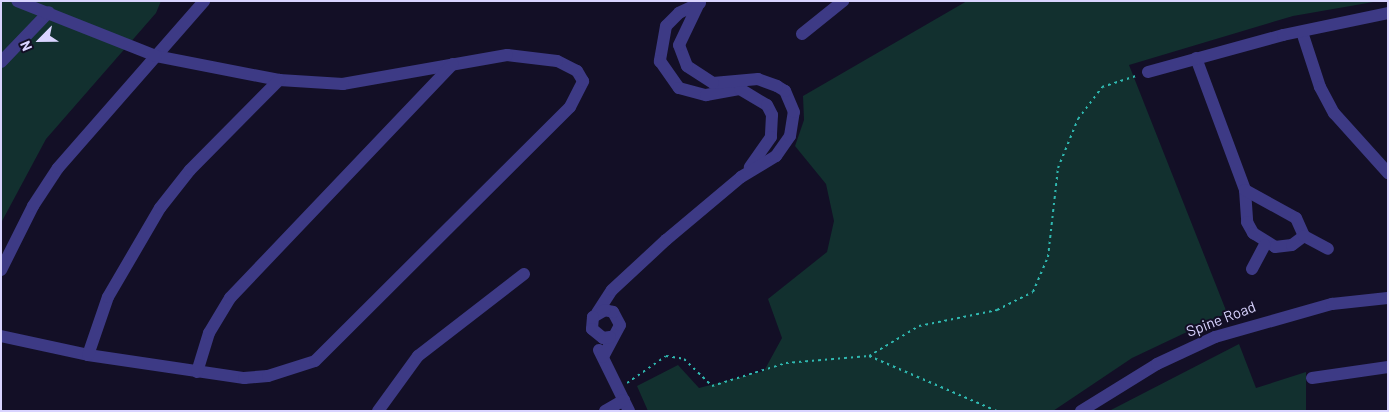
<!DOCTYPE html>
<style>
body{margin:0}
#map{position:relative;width:1389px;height:412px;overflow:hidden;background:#130f26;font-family:Barlow,sans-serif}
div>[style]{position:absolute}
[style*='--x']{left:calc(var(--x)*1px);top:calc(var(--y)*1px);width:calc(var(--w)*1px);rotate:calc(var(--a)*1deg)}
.green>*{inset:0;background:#12302f}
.path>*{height:2px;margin-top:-1px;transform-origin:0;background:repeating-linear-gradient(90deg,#2fb8b0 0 2.5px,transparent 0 6.5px)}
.minor>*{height:12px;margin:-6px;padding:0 6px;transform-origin:6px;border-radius:6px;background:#3d3a85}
span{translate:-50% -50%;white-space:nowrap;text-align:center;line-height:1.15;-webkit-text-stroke:4px #130f26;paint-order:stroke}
.street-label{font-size:15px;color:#d9d4ff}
.frame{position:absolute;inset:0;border:2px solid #d9d4ff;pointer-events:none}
.north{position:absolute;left:15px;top:15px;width:50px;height:50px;-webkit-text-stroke:4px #130f26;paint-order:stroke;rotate:247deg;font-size:14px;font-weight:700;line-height:20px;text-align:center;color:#d9d4ff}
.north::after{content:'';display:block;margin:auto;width:18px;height:22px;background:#d9d4ff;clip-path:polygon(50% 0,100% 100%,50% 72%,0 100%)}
</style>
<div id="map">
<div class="green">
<div style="clip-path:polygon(1px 1px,161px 1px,156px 13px,46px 139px,1px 223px)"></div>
<div style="clip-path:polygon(967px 1px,1379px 1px,1293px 16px,1129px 65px,1227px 313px,1132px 358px,1053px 411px,648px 411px,637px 386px,678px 365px,699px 388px,764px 371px,782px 338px,768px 299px,827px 252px,834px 221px,826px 184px,795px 146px,804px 120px,803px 96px)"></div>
<div style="clip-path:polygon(1239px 344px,1256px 388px,1306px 372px,1306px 411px,1109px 411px)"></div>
</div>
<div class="path">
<div style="--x:869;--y:356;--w:58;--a:-31"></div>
<div style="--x:919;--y:326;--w:80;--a:-11.6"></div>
<div style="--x:997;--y:310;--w:40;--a:-26.6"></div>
<div style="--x:1033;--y:292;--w:38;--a:-67"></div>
<div style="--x:1048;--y:257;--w:90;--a:-83.6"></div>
<div style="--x:1058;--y:168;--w:53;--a:-67.8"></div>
<div style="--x:1078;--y:119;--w:40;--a:-53"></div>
<div style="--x:1102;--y:87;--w:38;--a:-18"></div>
<div style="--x:627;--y:383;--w:47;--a:-34.7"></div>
<div style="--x:666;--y:356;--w:18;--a:9"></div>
<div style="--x:684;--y:359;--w:39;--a:44"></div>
<div style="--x:712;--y:386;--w:77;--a:-17.3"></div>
<div style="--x:786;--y:363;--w:83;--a:-4.8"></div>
<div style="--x:869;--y:356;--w:139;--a:23.3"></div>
</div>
<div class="minor">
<div style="--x:700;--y:3;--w:23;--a:155"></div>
<div style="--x:679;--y:13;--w:18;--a:135"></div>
<div style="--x:666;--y:26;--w:36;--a:100"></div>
<div style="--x:660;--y:61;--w:33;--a:55"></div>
<div style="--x:679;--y:88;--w:28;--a:15"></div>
<div style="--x:706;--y:95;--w:35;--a:-10"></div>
<div style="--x:740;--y:89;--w:31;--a:31"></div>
<div style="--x:767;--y:105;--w:11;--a:63"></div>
<div style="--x:772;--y:115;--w:22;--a:93"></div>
<div style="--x:771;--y:137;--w:37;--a:125"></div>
<div style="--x:1302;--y:32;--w:58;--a:71.9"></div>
<div style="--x:1320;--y:87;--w:30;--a:62"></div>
<div style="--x:1334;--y:113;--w:81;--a:48"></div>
<div style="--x:802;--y:34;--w:53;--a:-38.8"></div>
<div style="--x:1196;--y:58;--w:141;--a:69.6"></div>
<div style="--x:1245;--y:190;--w:32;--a:86"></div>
<div style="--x:1247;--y:222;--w:13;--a:61"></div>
<div style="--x:1253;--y:233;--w:26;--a:32"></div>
<div style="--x:1275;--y:247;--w:17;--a:-7"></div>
<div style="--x:1292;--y:245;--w:15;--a:-37"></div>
<div style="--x:1;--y:62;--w:69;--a:-46.2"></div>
<div style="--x:1148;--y:72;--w:140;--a:-15.3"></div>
<div style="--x:1283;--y:35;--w:107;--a:-11.8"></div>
<div style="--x:1245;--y:190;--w:58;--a:28.8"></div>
<div style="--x:1296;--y:218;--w:20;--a:66"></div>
<div style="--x:1304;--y:236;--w:27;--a:28"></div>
<div style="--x:1252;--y:269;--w:27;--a:-62"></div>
<div style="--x:1;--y:270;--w:72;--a:-63.4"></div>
<div style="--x:33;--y:206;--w:45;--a:-56.7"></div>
<div style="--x:58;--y:168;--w:222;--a:-48.8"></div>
<div style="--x:597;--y:313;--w:27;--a:-57"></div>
<div style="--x:612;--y:290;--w:74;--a:-42.8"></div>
<div style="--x:666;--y:240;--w:98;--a:-40"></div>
<div style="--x:741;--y:177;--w:41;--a:-31"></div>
<div style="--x:776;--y:156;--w:24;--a:-55"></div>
<div style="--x:790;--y:136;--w:24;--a:-81"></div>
<div style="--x:794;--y:112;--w:23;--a:-113"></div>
<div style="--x:785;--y:91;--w:9;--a:-148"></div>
<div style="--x:777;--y:86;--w:20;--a:-160"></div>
<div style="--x:758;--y:79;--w:45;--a:174.9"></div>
<div style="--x:713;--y:83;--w:31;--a:-147"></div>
<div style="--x:687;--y:66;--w:22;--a:-111"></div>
<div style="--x:679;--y:45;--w:47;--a:-64.5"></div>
<div style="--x:1;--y:336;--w:89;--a:12.3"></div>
<div style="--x:88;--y:355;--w:158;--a:8.4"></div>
<div style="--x:244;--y:378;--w:24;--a:-5"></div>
<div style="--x:268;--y:376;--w:49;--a:-17.7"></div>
<div style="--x:315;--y:361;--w:360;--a:-44.9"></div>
<div style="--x:570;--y:107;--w:29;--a:-63"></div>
<div style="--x:583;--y:81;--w:12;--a:-121"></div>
<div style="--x:577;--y:71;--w:22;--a:-153"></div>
<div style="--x:557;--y:61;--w:50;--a:-173.2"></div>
<div style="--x:507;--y:55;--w:167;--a:170"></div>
<div style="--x:343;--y:84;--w:64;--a:-176.4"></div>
<div style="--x:279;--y:80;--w:125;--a:-169"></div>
<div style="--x:156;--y:56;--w:149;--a:-158.4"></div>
<div style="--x:599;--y:350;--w:68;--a:63.8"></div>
<div style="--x:88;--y:355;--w:61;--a:-71"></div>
<div style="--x:108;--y:297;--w:103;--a:-59.7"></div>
<div style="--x:160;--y:208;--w:48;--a:-51.7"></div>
<div style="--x:190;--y:170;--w:127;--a:-45.3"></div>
<div style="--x:603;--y:357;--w:36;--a:-62"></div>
<div style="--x:620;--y:325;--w:15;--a:-118"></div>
<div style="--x:613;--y:312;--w:8;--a:-166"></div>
<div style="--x:605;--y:310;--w:14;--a:150"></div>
<div style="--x:593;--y:317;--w:12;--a:95"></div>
<div style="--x:592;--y:329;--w:14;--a:39"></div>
<div style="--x:603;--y:338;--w:7;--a:-8"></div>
<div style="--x:197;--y:372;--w:41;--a:-72.9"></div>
<div style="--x:209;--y:333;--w:41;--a:-59"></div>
<div style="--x:230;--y:298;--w:323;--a:-46.4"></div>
<div style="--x:1312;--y:378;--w:77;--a:-8.2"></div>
<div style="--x:378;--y:411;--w:68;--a:-54"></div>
<div style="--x:418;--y:356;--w:134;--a:-37.7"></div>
<div style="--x:605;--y:411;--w:22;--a:-30"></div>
<div style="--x:1081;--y:411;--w:89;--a:-31.7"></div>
<div style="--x:1157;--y:364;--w:64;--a:-25"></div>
<div style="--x:1215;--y:337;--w:122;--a:-15.8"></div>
<div style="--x:1332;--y:304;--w:56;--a:-6.1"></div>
</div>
<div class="street-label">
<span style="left:1221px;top:319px;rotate:-21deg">Spine Road</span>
</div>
<div class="frame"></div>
<div class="north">N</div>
</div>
